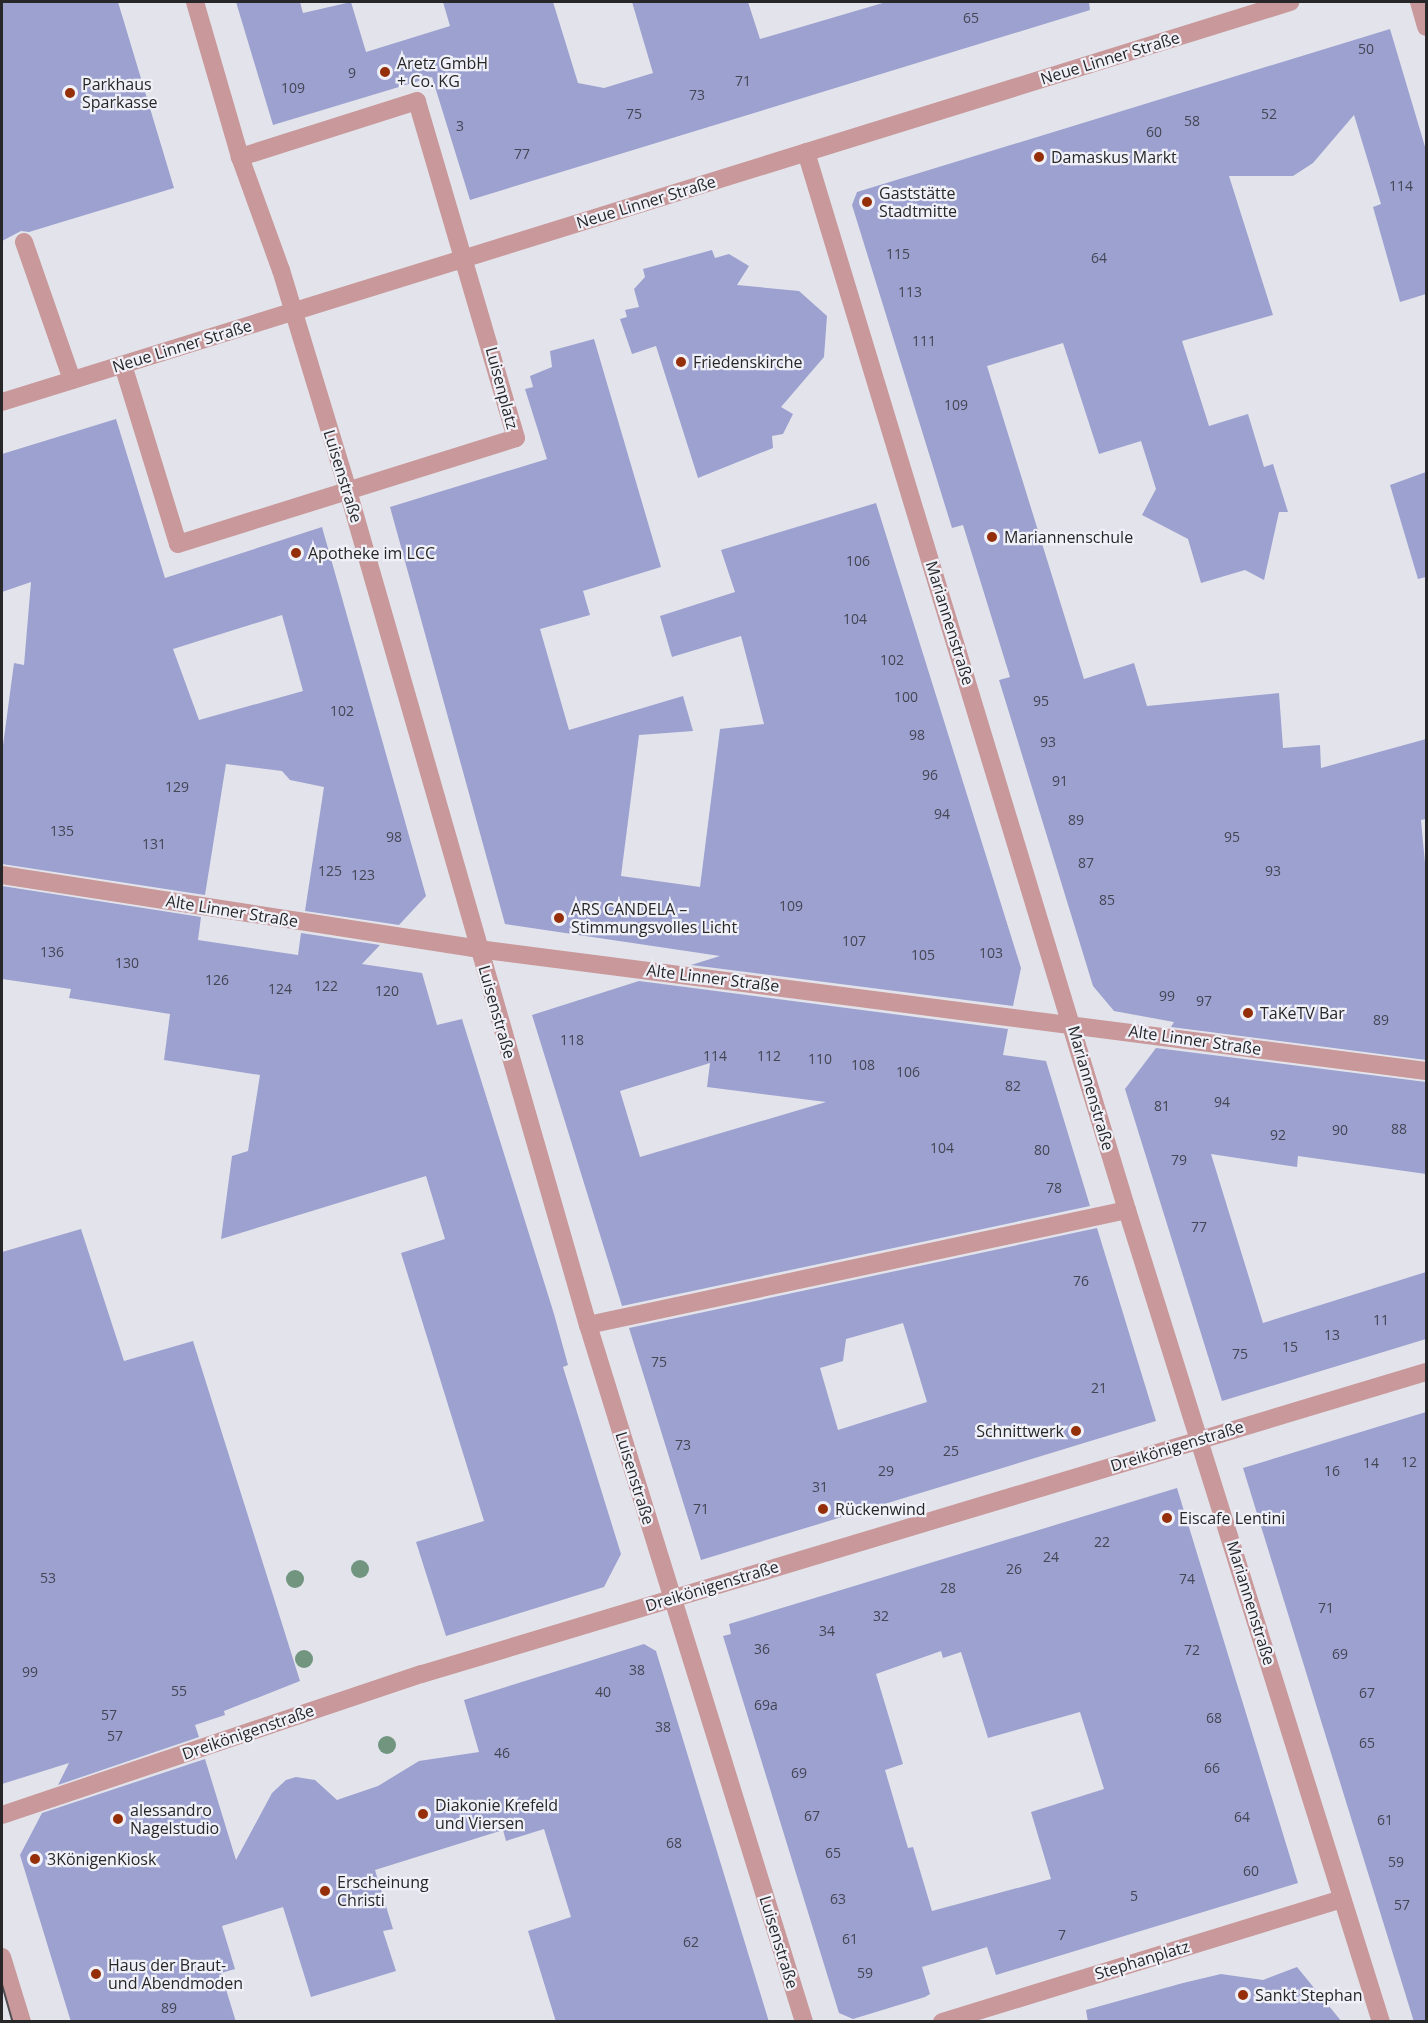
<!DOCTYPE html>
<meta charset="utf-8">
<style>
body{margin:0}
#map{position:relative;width:1428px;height:2023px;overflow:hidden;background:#e3e4eb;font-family:"Open Sans",sans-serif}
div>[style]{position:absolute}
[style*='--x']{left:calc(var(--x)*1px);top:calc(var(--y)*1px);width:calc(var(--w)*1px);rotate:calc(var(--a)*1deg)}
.building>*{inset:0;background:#9ca1d0}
.minor>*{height:18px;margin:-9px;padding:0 9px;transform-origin:9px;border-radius:9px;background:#c8989a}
.tram>*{height:1.5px;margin:-0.75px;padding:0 0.75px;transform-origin:0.75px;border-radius:0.75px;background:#4f4f52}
.trees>*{width:18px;height:18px;margin:-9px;border-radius:50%;background:#71957f}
.dots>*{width:16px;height:16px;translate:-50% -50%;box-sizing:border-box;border:3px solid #f0f1f8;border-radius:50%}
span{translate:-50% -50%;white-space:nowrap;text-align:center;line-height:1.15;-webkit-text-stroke:4.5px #f0f1f8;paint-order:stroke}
.number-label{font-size:14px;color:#444653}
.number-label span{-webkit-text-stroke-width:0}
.street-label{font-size:16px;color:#272729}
.poi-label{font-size:16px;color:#272729}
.left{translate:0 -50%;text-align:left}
.right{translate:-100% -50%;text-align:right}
.frame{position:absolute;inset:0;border:3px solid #272729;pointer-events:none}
</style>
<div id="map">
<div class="building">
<div style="clip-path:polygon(2px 2px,118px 2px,174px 188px,29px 232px,21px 231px,2px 241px)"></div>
<div style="clip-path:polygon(236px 2px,300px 2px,303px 13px,351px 2px,366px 52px,450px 26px,443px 2px,553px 2px,578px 83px,604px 88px,653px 73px,632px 2px,748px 2px,760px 39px,886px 2px,1089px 2px,1090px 10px,470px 200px,432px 77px,273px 125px)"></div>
<div style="clip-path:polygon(1390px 29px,1426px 150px,1426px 294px,1400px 302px,1373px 207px,1381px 204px,1354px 115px,1313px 163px,1293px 176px,1229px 176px,1273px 315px,1182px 341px,1209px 426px,1248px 414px,1264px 467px,1273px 464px,1288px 512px,1279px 512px,1264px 580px,1245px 570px,1201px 583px,1188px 539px,1142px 515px,1156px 489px,1141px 441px,1099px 454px,1063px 343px,987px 366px,1084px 679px,1134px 663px,1147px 706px,1279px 693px,1283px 748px,1320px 745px,1321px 768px,1426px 739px,1426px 819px,1421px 820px,1426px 874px,1426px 1060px,1171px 1027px,1174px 1022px,1114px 1011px,1093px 986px,999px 680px,1010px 677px,963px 525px,952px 528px,852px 205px,857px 192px)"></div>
<div style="clip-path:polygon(712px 250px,715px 258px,729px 254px,749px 266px,737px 285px,799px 291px,827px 316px,824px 357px,781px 407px,793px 414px,783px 434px,772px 436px,773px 448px,698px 478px,656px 346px,632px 354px,620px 319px,627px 317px,625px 310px,639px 307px,634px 289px,645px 277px,643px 269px)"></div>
<div style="clip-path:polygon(594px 339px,661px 567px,583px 591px,590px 615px,540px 629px,569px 730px,683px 696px,693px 731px,639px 735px,621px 876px,700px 887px,720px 729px,764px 724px,741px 636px,672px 657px,660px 616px,735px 592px,721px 550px,876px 503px,1021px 968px,1013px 1006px,691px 965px,720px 956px,505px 924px,390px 507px,547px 459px,525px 389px,533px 387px,530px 376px,552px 367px,550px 351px)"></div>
<div style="clip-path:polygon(evenodd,116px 419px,165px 578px,322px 527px,426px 896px,399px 925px,305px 911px,324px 787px,290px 780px,282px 771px,226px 764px,205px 895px,2px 864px,2px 753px,14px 663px,24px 665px,31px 582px,2px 592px,2px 454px,116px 419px,282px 615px,303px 691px,199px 720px,173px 649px,282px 615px)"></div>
<div style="clip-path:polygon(1426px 472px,1426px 577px,1418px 579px,1390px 485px)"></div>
<div style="clip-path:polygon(2px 886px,201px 917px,198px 940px,298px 955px,301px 933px,380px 945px,362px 964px,422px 973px,437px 1025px,462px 1019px,554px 1314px,568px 1365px,563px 1367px,621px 1554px,604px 1587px,446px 1636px,416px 1542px,484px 1521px,401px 1253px,445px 1239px,426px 1176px,221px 1239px,232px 1156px,248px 1151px,260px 1075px,164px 1060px,170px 1014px,69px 998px,71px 989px,2px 979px)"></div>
<div style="clip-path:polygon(evenodd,639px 981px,1008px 1029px,1003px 1055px,1046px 1061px,1090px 1206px,622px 1306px,532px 1015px,639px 981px,710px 1063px,707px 1087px,826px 1102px,640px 1157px,620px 1091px,710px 1063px)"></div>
<div style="clip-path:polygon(1156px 1048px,1426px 1082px,1426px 1174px,1298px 1156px,1297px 1167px,1211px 1154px,1263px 1323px,1426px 1272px,1426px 1339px,1222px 1401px,1125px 1089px)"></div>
<div style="clip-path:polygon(evenodd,1097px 1228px,1156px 1421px,701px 1560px,629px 1328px,1097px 1228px,903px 1323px,927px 1402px,838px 1430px,820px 1368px,843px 1361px,846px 1339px,903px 1323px)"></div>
<div style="clip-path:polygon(81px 1229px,124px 1361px,193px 1341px,300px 1681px,224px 1711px,225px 1715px,195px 1725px,199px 1737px,58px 1785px,69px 1763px,2px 1784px,2px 1252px)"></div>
<div style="clip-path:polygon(1426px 1412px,1426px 2022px,1414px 2022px,1243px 1468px)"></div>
<div style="clip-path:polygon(evenodd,1177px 1488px,1298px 1883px,996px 1975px,987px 1947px,922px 1967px,930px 1994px,925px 1997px,853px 2019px,839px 2013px,723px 1636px,731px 1634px,729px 1624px,1177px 1488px,941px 1651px,943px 1658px,961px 1652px,988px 1738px,1080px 1712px,1104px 1789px,1031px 1812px,1051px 1879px,932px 1911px,913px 1847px,908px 1848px,885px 1770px,903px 1764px,876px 1674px,941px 1651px)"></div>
<div style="clip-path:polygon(644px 1644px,656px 1651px,769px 2022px,556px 2022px,528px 1931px,571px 1917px,544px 1829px,506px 1841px,503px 1830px,375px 1870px,393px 1929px,383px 1931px,396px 1971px,311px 1997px,283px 1907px,222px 1926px,235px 1969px,221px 1973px,236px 2022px,71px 2022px,20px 1855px,42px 1813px,205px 1759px,236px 1860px,272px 1793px,286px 1780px,296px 1777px,315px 1780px,337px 1800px,378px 1786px,419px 1761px,479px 1752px,464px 1700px)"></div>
<div style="clip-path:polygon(1297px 1967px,1342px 2022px,1088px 2022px,1086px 2010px,1183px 1983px,1221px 1974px,1263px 1980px)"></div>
</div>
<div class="minor">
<div style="--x:195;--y:2;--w:161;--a:73.8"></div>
<div style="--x:240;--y:157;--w:120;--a:70.1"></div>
<div style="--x:281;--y:270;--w:231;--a:73.1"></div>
<div style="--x:348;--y:491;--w:868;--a:73.95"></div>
<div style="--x:588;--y:1325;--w:730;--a:72.78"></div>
<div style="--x:1419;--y:2;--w:26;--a:74"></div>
<div style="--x:806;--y:152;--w:1106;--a:73.12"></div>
<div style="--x:1127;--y:1210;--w:851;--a:72.63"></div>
<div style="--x:24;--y:242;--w:146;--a:70.8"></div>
<div style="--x:123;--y:365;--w:187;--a:72.9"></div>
<div style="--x:178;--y:544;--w:354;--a:-17.4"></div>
<div style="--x:516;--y:438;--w:351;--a:-106.4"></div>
<div style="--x:417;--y:101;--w:186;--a:162.4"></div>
<div style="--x:2;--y:402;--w:1349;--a:-17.25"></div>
<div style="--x:2;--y:875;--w:482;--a:8.8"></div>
<div style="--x:478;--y:949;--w:956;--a:7.33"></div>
<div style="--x:588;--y:1325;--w:551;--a:-12.04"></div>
<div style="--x:2;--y:1815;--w:443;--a:-18.6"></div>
<div style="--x:422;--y:1674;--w:1048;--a:-16.74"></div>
<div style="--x:2;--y:1957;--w:68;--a:72.9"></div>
<div style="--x:942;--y:2022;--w:418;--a:-17.1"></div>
</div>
<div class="tram">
<div style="--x:2;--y:1983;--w:41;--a:74.2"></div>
</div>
<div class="trees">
<div style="left:360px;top:1569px"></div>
<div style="left:295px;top:1579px"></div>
<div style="left:304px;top:1659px"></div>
<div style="left:387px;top:1745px"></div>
</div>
<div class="dots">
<div style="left:385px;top:72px;background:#952f09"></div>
<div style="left:70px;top:93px;background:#952f09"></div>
<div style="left:1039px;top:157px;background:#952f09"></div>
<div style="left:867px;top:202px;background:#952f09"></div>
<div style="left:681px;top:362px;background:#952f09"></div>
<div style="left:992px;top:537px;background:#952f09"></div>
<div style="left:296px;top:553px;background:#952f09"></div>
<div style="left:559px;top:918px;background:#952f09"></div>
<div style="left:1248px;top:1013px;background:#952f09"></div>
<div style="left:1076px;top:1431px;background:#952f09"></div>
<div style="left:823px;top:1509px;background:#952f09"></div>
<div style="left:1167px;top:1518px;background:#952f09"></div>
<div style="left:423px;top:1814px;background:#952f09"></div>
<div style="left:118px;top:1819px;background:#952f09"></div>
<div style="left:35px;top:1859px;background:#952f09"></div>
<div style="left:325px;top:1891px;background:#952f09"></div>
<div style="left:96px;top:1974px;background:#952f09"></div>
<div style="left:1243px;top:1995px;background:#952f09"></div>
</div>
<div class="number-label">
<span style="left:971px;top:18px">65</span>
<span style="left:1366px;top:49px">50</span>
<span style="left:352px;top:73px">9</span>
<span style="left:743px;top:81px">71</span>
<span style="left:293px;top:88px">109</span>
<span style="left:697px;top:95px">73</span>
<span style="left:634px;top:114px">75</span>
<span style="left:1269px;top:114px">52</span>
<span style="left:1192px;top:121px">58</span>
<span style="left:460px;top:126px">3</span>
<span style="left:1154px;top:132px">60</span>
<span style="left:522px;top:154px">77</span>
<span style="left:1401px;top:186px">114</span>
<span style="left:898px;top:254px">115</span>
<span style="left:1099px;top:258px">64</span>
<span style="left:910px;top:292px">113</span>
<span style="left:924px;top:341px">111</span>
<span style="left:956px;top:405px">109</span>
<span style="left:858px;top:561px">106</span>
<span style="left:855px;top:619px">104</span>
<span style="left:892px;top:660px">102</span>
<span style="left:906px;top:697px">100</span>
<span style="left:1041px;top:701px">95</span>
<span style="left:342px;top:711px">102</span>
<span style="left:917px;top:735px">98</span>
<span style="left:1048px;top:742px">93</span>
<span style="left:930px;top:775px">96</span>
<span style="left:1060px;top:781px">91</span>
<span style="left:177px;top:787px">129</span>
<span style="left:942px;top:814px">94</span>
<span style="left:1076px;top:820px">89</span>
<span style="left:62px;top:831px">135</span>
<span style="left:394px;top:837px">98</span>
<span style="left:1232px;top:837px">95</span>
<span style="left:154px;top:844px">131</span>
<span style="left:1086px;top:863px">87</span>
<span style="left:330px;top:871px">125</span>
<span style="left:1273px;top:871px">93</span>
<span style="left:363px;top:875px">123</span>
<span style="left:1107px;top:900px">85</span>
<span style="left:791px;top:906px">109</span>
<span style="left:854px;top:941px">107</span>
<span style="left:52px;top:952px">136</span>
<span style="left:991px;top:953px">103</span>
<span style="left:923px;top:955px">105</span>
<span style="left:127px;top:963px">130</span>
<span style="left:217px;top:980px">126</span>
<span style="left:326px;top:986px">122</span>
<span style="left:280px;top:989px">124</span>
<span style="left:387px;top:991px">120</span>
<span style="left:1167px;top:996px">99</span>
<span style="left:1204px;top:1001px">97</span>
<span style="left:1381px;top:1020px">89</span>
<span style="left:572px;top:1040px">118</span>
<span style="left:715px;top:1056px">114</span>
<span style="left:769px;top:1056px">112</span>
<span style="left:820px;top:1059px">110</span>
<span style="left:863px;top:1065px">108</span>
<span style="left:908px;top:1072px">106</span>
<span style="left:1013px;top:1086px">82</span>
<span style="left:1222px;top:1102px">94</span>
<span style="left:1162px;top:1106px">81</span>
<span style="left:1399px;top:1129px">88</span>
<span style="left:1340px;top:1130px">90</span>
<span style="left:1278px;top:1135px">92</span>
<span style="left:942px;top:1148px">104</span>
<span style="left:1042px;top:1150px">80</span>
<span style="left:1179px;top:1160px">79</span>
<span style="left:1054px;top:1188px">78</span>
<span style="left:1199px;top:1227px">77</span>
<span style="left:1081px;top:1281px">76</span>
<span style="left:1381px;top:1320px">11</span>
<span style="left:1332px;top:1335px">13</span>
<span style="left:1290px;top:1347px">15</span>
<span style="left:1240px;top:1354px">75</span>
<span style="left:659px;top:1362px">75</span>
<span style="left:1099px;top:1388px">21</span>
<span style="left:683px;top:1445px">73</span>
<span style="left:951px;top:1451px">25</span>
<span style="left:1409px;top:1462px">12</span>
<span style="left:1371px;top:1463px">14</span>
<span style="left:886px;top:1471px">29</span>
<span style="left:1332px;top:1471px">16</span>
<span style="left:820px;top:1487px">31</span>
<span style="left:701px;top:1509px">71</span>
<span style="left:1102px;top:1542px">22</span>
<span style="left:1051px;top:1557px">24</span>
<span style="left:1014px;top:1569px">26</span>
<span style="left:48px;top:1578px">53</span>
<span style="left:1187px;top:1579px">74</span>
<span style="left:948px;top:1588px">28</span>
<span style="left:1326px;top:1608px">71</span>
<span style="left:881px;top:1616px">32</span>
<span style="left:827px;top:1631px">34</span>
<span style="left:762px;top:1649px">36</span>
<span style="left:1192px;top:1650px">72</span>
<span style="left:1340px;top:1654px">69</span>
<span style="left:637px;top:1670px">38</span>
<span style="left:30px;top:1672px">99</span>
<span style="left:179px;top:1691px">55</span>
<span style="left:603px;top:1692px">40</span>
<span style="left:1367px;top:1693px">67</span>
<span style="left:766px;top:1705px">69a</span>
<span style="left:109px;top:1715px">57</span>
<span style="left:1214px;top:1718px">68</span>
<span style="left:663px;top:1727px">38</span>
<span style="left:115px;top:1736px">57</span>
<span style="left:1367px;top:1743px">65</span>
<span style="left:502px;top:1753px">46</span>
<span style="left:1212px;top:1768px">66</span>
<span style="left:799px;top:1773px">69</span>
<span style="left:812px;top:1816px">67</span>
<span style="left:1242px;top:1817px">64</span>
<span style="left:1385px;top:1820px">61</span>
<span style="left:674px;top:1843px">68</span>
<span style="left:833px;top:1853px">65</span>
<span style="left:1396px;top:1862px">59</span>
<span style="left:1251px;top:1871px">60</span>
<span style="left:1134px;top:1896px">5</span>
<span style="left:838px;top:1899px">63</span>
<span style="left:1402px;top:1905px">57</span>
<span style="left:1062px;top:1935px">7</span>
<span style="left:850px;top:1939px">61</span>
<span style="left:691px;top:1942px">62</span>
<span style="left:865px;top:1973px">59</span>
<span style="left:169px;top:2008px">89</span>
</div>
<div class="street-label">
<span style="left:1110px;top:58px;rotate:-17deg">Neue Linner Straße</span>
<span style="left:646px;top:202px;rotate:-17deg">Neue Linner Straße</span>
<span style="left:182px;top:346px;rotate:-17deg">Neue Linner Straße</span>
<span style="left:502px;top:388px;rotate:75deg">Luisenplatz</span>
<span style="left:343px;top:476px;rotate:73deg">Luisenstraße</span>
<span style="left:950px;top:623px;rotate:73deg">Mariannenstraße</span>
<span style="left:232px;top:911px;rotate:9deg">Alte Linner Straße</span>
<span style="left:713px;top:978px;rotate:7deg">Alte Linner Straße</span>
<span style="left:497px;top:1012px;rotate:74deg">Luisenstraße</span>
<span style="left:1195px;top:1040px;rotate:8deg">Alte Linner Straße</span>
<span style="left:1091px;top:1088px;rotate:74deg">Mariannenstraße</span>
<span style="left:1177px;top:1446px;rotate:-17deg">Dreikönigenstraße</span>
<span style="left:635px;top:1478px;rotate:73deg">Luisenstraße</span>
<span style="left:712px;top:1586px;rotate:-17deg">Dreikönigenstraße</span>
<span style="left:1251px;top:1603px;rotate:73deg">Mariannenstraße</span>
<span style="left:248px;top:1732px;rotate:-19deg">Dreikönigenstraße</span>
<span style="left:779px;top:1942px;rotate:73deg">Luisenstraße</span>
<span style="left:1142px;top:1960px;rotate:-17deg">Stephanplatz</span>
</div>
<div class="poi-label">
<span class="left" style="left:397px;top:72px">Aretz GmbH<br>+ Co. KG</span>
<span class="left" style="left:82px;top:93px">Parkhaus<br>Sparkasse</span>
<span class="left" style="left:1051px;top:157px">Damaskus Markt</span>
<span class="left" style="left:879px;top:202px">Gaststätte<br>Stadtmitte</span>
<span class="left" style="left:693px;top:362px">Friedenskirche</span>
<span class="left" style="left:1004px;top:537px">Mariannenschule</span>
<span class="left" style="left:308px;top:553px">Apotheke im LCC</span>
<span class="left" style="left:571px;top:918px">ARS CANDELA –<br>Stimmungsvolles Licht</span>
<span class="left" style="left:1260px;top:1013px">TaKeTV Bar</span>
<span class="right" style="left:1064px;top:1431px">Schnittwerk</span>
<span class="left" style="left:835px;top:1509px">Rückenwind</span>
<span class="left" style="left:1179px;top:1518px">Eiscafe Lentini</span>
<span class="left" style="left:435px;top:1814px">Diakonie Krefeld<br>und Viersen</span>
<span class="left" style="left:130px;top:1819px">alessandro<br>Nagelstudio</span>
<span class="left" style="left:47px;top:1859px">3KönigenKiosk</span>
<span class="left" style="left:337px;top:1891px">Erscheinung<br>Christi</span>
<span class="left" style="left:108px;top:1974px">Haus der Braut-<br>und Abendmoden</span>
<span class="left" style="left:1255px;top:1995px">Sankt Stephan</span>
</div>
<div class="frame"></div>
</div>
